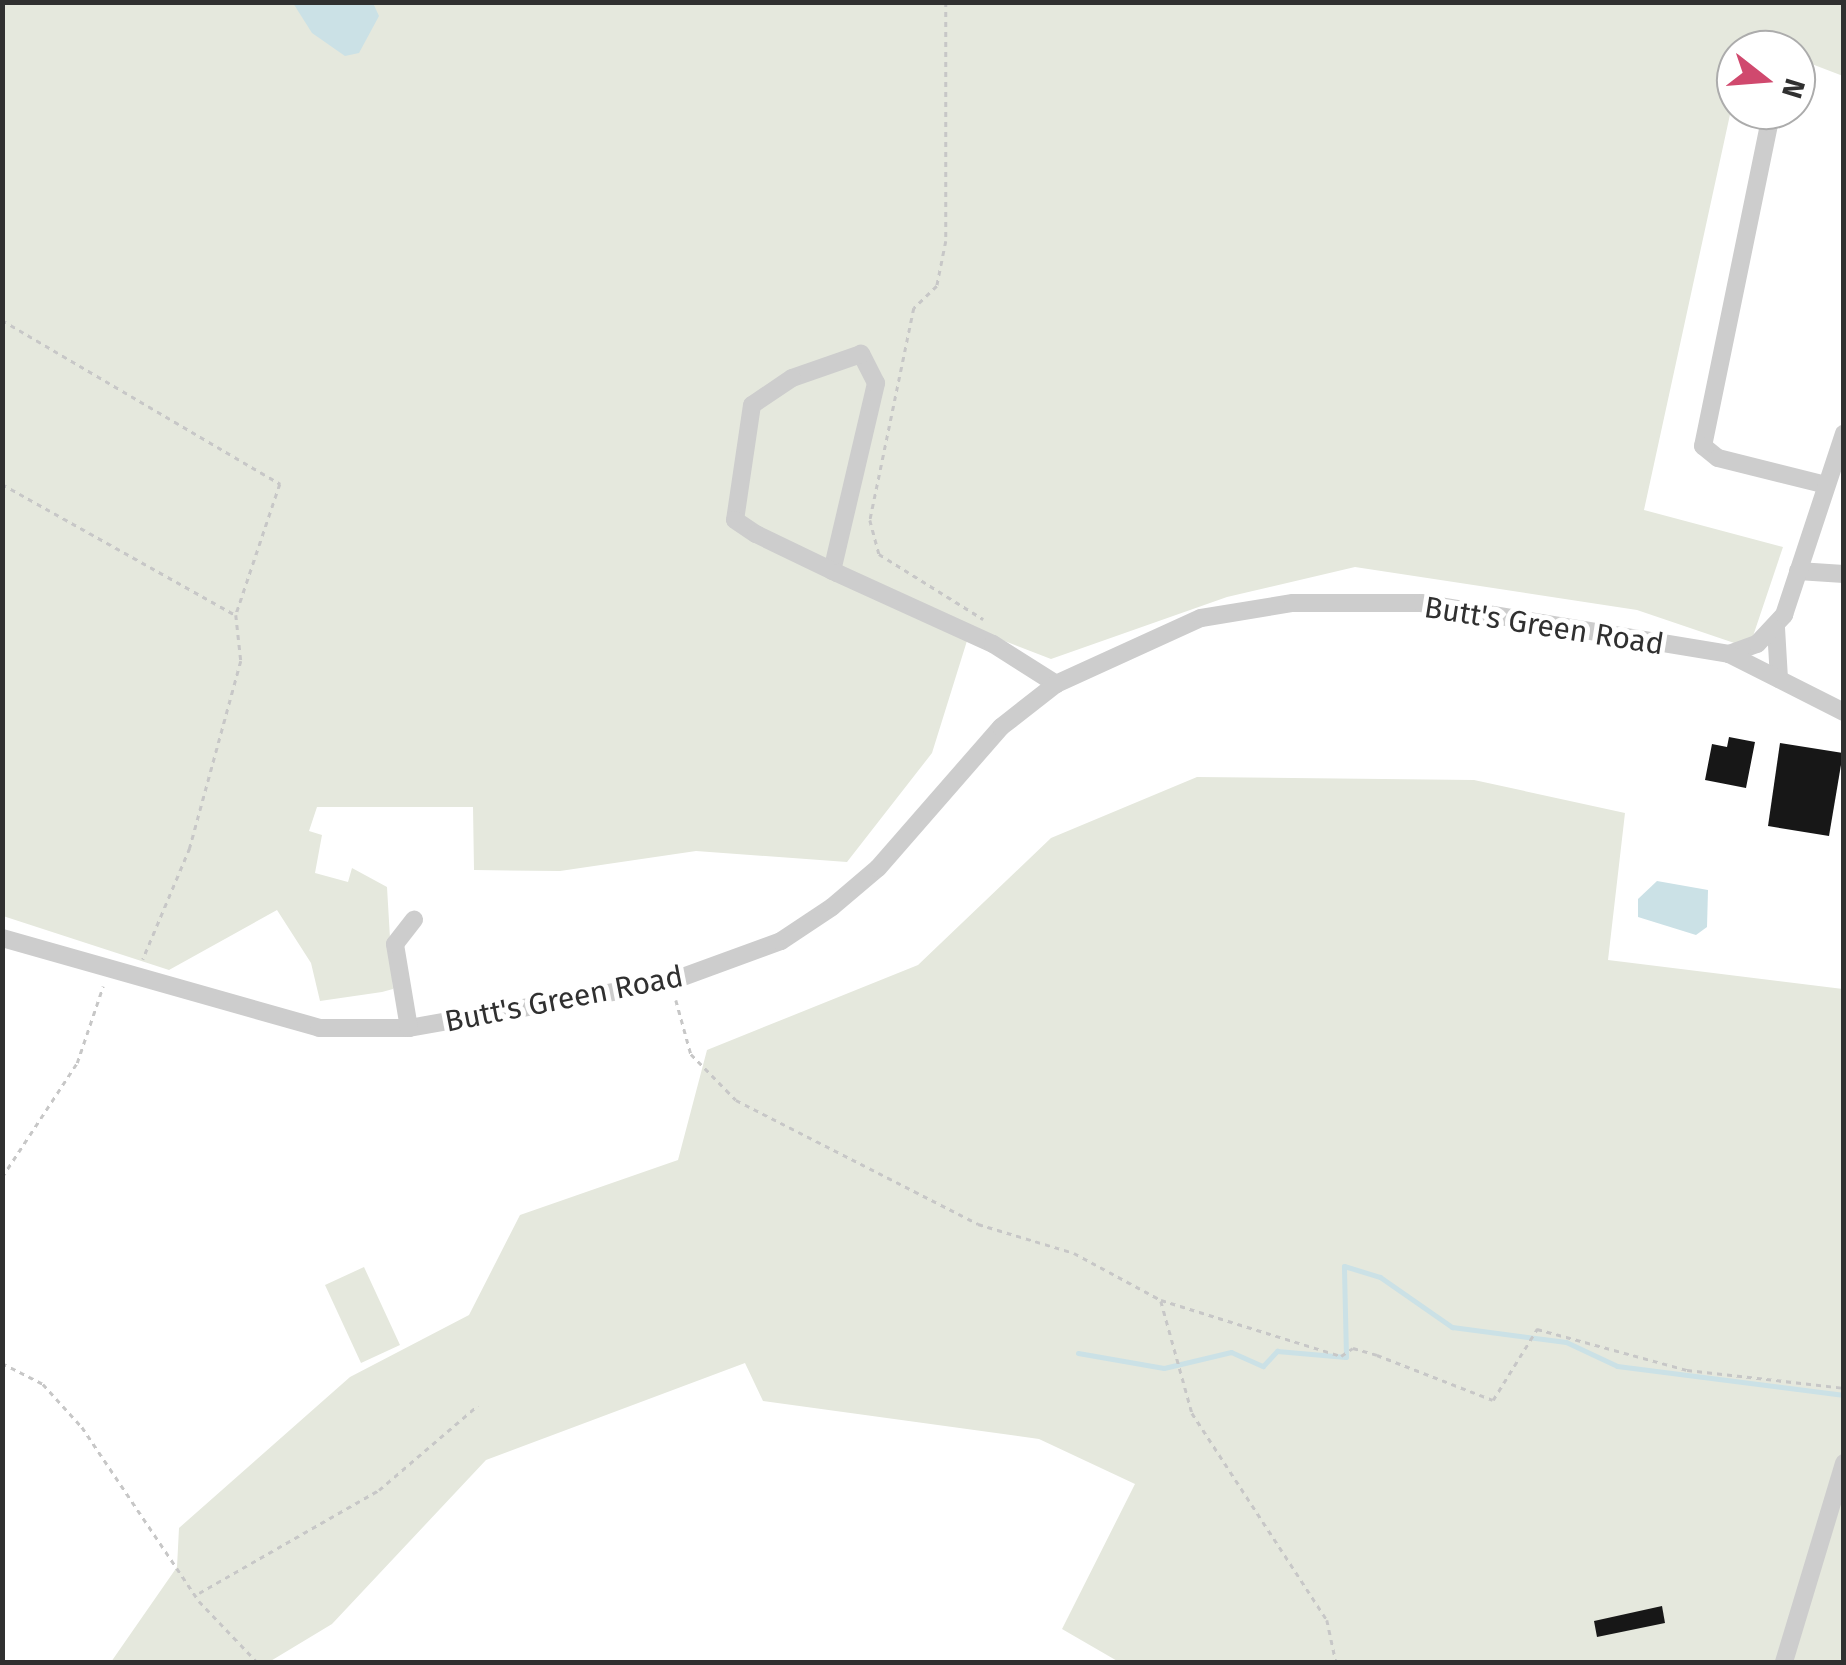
<!DOCTYPE html>
<style>
body{margin:0}
#map{position:relative;width:1846px;height:1665px;overflow:hidden;background:#fff;font-family:"Fira Sans",sans-serif}
div>[style]{position:absolute}
[style*='--x']{left:calc(var(--x)*1px);top:calc(var(--y)*1px);width:calc(var(--w)*1px);rotate:calc(var(--a)*1deg)}
.green>*{inset:0;background:#e5e8dd}
.water>*{inset:0;background:#cbe1e6}
.stream>*{height:5px;margin:-2.5px;padding:0 2.5px;transform-origin:2.5px;border-radius:2.5px;background:#cbe1e6}
.building>*{inset:0;background:#171717}
.path>*{height:2.5px;margin-top:-1.25px;transform-origin:0;background:repeating-linear-gradient(90deg,#c7c7c7 0 5px,transparent 0 10px)}
.minor>*{height:18px;margin:-9px;padding:0 9px;transform-origin:9px;border-radius:9px;background:#cdcdcd}
span{translate:-50% -50%;white-space:nowrap;text-align:center;line-height:1.15;-webkit-text-stroke:10px #fff;paint-order:stroke}
.street-label{font-size:30px;color:#303030}
.frame{position:absolute;inset:0;border:5px solid #303030;pointer-events:none}
.north{position:absolute;left:1716px;top:30px;width:100px;height:100px;box-sizing:border-box;background:#fff;border:2px solid #acacac;border-radius:50%;rotate:107deg;font-size:28px;font-weight:700;line-height:40px;text-align:center;color:#303030}
.north::after{content:'';display:block;margin:auto;width:35px;height:45px;background:#d0496e;clip-path:polygon(50% 0,100% 100%,50% 72%,0 100%)}
</style>
<div id="map">
<div class="green">
<div style="clip-path:polygon(2px 3px,1843px 3px,1843px 76px,1796px 58px,1796px 50px,1747px 40px,1736px 50px,1736px 87px,1644px 510px,1783px 547px,1749px 648px,1637px 610px,1355px 567px,1227px 597px,1051px 659px,971px 628px,932px 753px,847px 862px,696px 851px,560px 871px,474px 870px,473px 807px,317px 807px,309px 831px,322px 835px,315px 873px,348px 882px,352px 868px,387px 887px,393px 989px,382px 992px,320px 1001px,311px 963px,277px 910px,169px 970px,3px 916px)"></div>
<div style="clip-path:polygon(1197px 777px,1474px 780px,1625px 813px,1608px 960px,1843px 989px,1843px 1662px,1119px 1662px,1062px 1629px,1135px 1484px,1039px 1439px,763px 1401px,745px 1363px,486px 1460px,332px 1624px,269px 1662px,111px 1662px,177px 1567px,179px 1528px,350px 1377px,469px 1315px,520px 1215px,678px 1160px,707px 1050px,918px 965px,1051px 838px)"></div>
<div style="clip-path:polygon(364px 1267px,400px 1345px,361px 1363px,325px 1285px)"></div>
</div>
<div class="water">
<div style="clip-path:polygon(293px 3px,373px 3px,379px 16px,359px 53px,345px 56px,312px 33px)"></div>
<div style="clip-path:polygon(1657px 881px,1708px 890px,1707px 927px,1696px 935px,1638px 917px,1638px 899px)"></div>
</div>
<div class="stream">
<div style="--x:1078;--y:1353;--w:87;--a:9.9"></div>
<div style="--x:1164;--y:1368;--w:69;--a:-13.4"></div>
<div style="--x:1231;--y:1352;--w:35;--a:24"></div>
<div style="--x:1263;--y:1366;--w:21;--a:-47"></div>
<div style="--x:1277;--y:1351;--w:69;--a:5"></div>
<div style="--x:1346;--y:1357;--w:91;--a:-91.3"></div>
<div style="--x:1344;--y:1266;--w:38;--a:17"></div>
<div style="--x:1380;--y:1277;--w:88;--a:34.8"></div>
<div style="--x:1452;--y:1327;--w:115;--a:7.5"></div>
<div style="--x:1566;--y:1342;--w:56;--a:25.2"></div>
<div style="--x:1617;--y:1366;--w:229;--a:7.3"></div>
</div>
<div class="building">
<div style="clip-path:polygon(1729px 737px,1755px 742px,1746px 788px,1705px 780px,1712px 744px,1727px 747px)"></div>
<div style="clip-path:polygon(1780px 743px,1843px 753px,1829px 836px,1768px 826px)"></div>
<div style="clip-path:polygon(1662px 1606px,1665px 1623px,1597px 1637px,1594px 1621px)"></div>
</div>
<div class="path">
<div style="--x:946;--y:2;--w:239;--a:90"></div>
<div style="--x:946;--y:241;--w:46;--a:101.3"></div>
<div style="--x:937;--y:286;--w:32;--a:136"></div>
<div style="--x:914;--y:308;--w:217;--a:101.7"></div>
<div style="--x:870;--y:520;--w:35;--a:75"></div>
<div style="--x:879;--y:554;--w:123;--a:32"></div>
<div style="--x:2;--y:320;--w:323;--a:30.5"></div>
<div style="--x:280;--y:484;--w:138;--a:108.6"></div>
<div style="--x:236;--y:615;--w:46;--a:83.8"></div>
<div style="--x:241;--y:661;--w:194;--a:105.3"></div>
<div style="--x:190;--y:848;--w:121;--a:112.9"></div>
<div style="--x:2;--y:484;--w:266;--a:29.3"></div>
<div style="--x:676;--y:1000;--w:56;--a:74.5"></div>
<div style="--x:691;--y:1054;--w:64;--a:45.6"></div>
<div style="--x:736;--y:1100;--w:272;--a:27.1"></div>
<div style="--x:978;--y:1224;--w:100;--a:16.8"></div>
<div style="--x:1074;--y:1253;--w:99;--a:28.4"></div>
<div style="--x:1161;--y:1300;--w:189;--a:17.3"></div>
<div style="--x:1341;--y:1356;--w:14;--a:-34"></div>
<div style="--x:1353;--y:1348;--w:25;--a:16"></div>
<div style="--x:1377;--y:1355;--w:124;--a:21.2"></div>
<div style="--x:1493;--y:1400;--w:84;--a:-58.2"></div>
<div style="--x:1537;--y:1329;--w:156;--a:15.3"></div>
<div style="--x:1687;--y:1370;--w:158;--a:6.5"></div>
<div style="--x:2;--y:1177;--w:136;--a:-56.7"></div>
<div style="--x:77;--y:1063;--w:81;--a:-71.3"></div>
<div style="--x:1161;--y:1301;--w:116;--a:74.5"></div>
<div style="--x:1192;--y:1413;--w:247;--a:56.9"></div>
<div style="--x:1327;--y:1620;--w:43;--a:77.9"></div>
<div style="--x:2;--y:1363;--w:46;--a:27.1"></div>
<div style="--x:43;--y:1384;--w:58;--a:47.8"></div>
<div style="--x:82;--y:1427;--w:210;--a:56.1"></div>
<div style="--x:199;--y:1601;--w:84;--a:46.4"></div>
<div style="--x:199;--y:1593;--w:207;--a:-29.8"></div>
<div style="--x:379;--y:1490;--w:130;--a:-40.6"></div>
</div>
<div class="minor">
<div style="--x:1772;--y:110;--w:343;--a:101.6"></div>
<div style="--x:1703;--y:446;--w:19;--a:39"></div>
<div style="--x:1718;--y:458;--w:107;--a:14"></div>
<div style="--x:832;--y:571;--w:193;--a:-76.8"></div>
<div style="--x:876;--y:383;--w:33;--a:-117"></div>
<div style="--x:861;--y:354;--w:73;--a:160.8"></div>
<div style="--x:792;--y:378;--w:48;--a:146"></div>
<div style="--x:752;--y:405;--w:116;--a:98.4"></div>
<div style="--x:735;--y:520;--w:25;--a:34"></div>
<div style="--x:756;--y:534;--w:90;--a:25.7"></div>
<div style="--x:837;--y:573;--w:171;--a:24.5"></div>
<div style="--x:993;--y:644;--w:75;--a:32.4"></div>
<div style="--x:1798;--y:571;--w:46;--a:3.7"></div>
<div style="--x:1776;--y:628;--w:51;--a:86.6"></div>
<div style="--x:1729;--y:654;--w:30;--a:-20"></div>
<div style="--x:1757;--y:644;--w:40;--a:-47"></div>
<div style="--x:1784;--y:615;--w:191;--a:-71.7"></div>
<div style="--x:2;--y:938;--w:330;--a:15.8"></div>
<div style="--x:319;--y:1028;--w:90;--a:0"></div>
<div style="--x:409;--y:1028;--w:264;--a:-10"></div>
<div style="--x:669;--y:982;--w:119;--a:-20.1"></div>
<div style="--x:781;--y:941;--w:61;--a:-33.7"></div>
<div style="--x:832;--y:907;--w:60;--a:-40.3"></div>
<div style="--x:878;--y:868;--w:187;--a:-48.9"></div>
<div style="--x:1001;--y:727;--w:70;--a:-38"></div>
<div style="--x:1056;--y:684;--w:159;--a:-24.5"></div>
<div style="--x:1201;--y:618;--w:93;--a:-9.3"></div>
<div style="--x:1293;--y:603;--w:128;--a:0"></div>
<div style="--x:1421;--y:603;--w:312;--a:9.4"></div>
<div style="--x:1729;--y:654;--w:129;--a:26.8"></div>
<div style="--x:409;--y:1028;--w:85;--a:-99.5"></div>
<div style="--x:395;--y:944;--w:31;--a:-52"></div>
<div style="--x:1784;--y:1662;--w:208;--a:-73.2"></div>
</div>
<div class="street-label">
<span style="left:1544px;top:626px;rotate:9deg">Butt's Green Road</span>
<span style="left:564px;top:999px;rotate:-11deg">Butt's Green Road</span>
</div>
<div class="frame"></div>
<div class="north">N</div>
</div>
